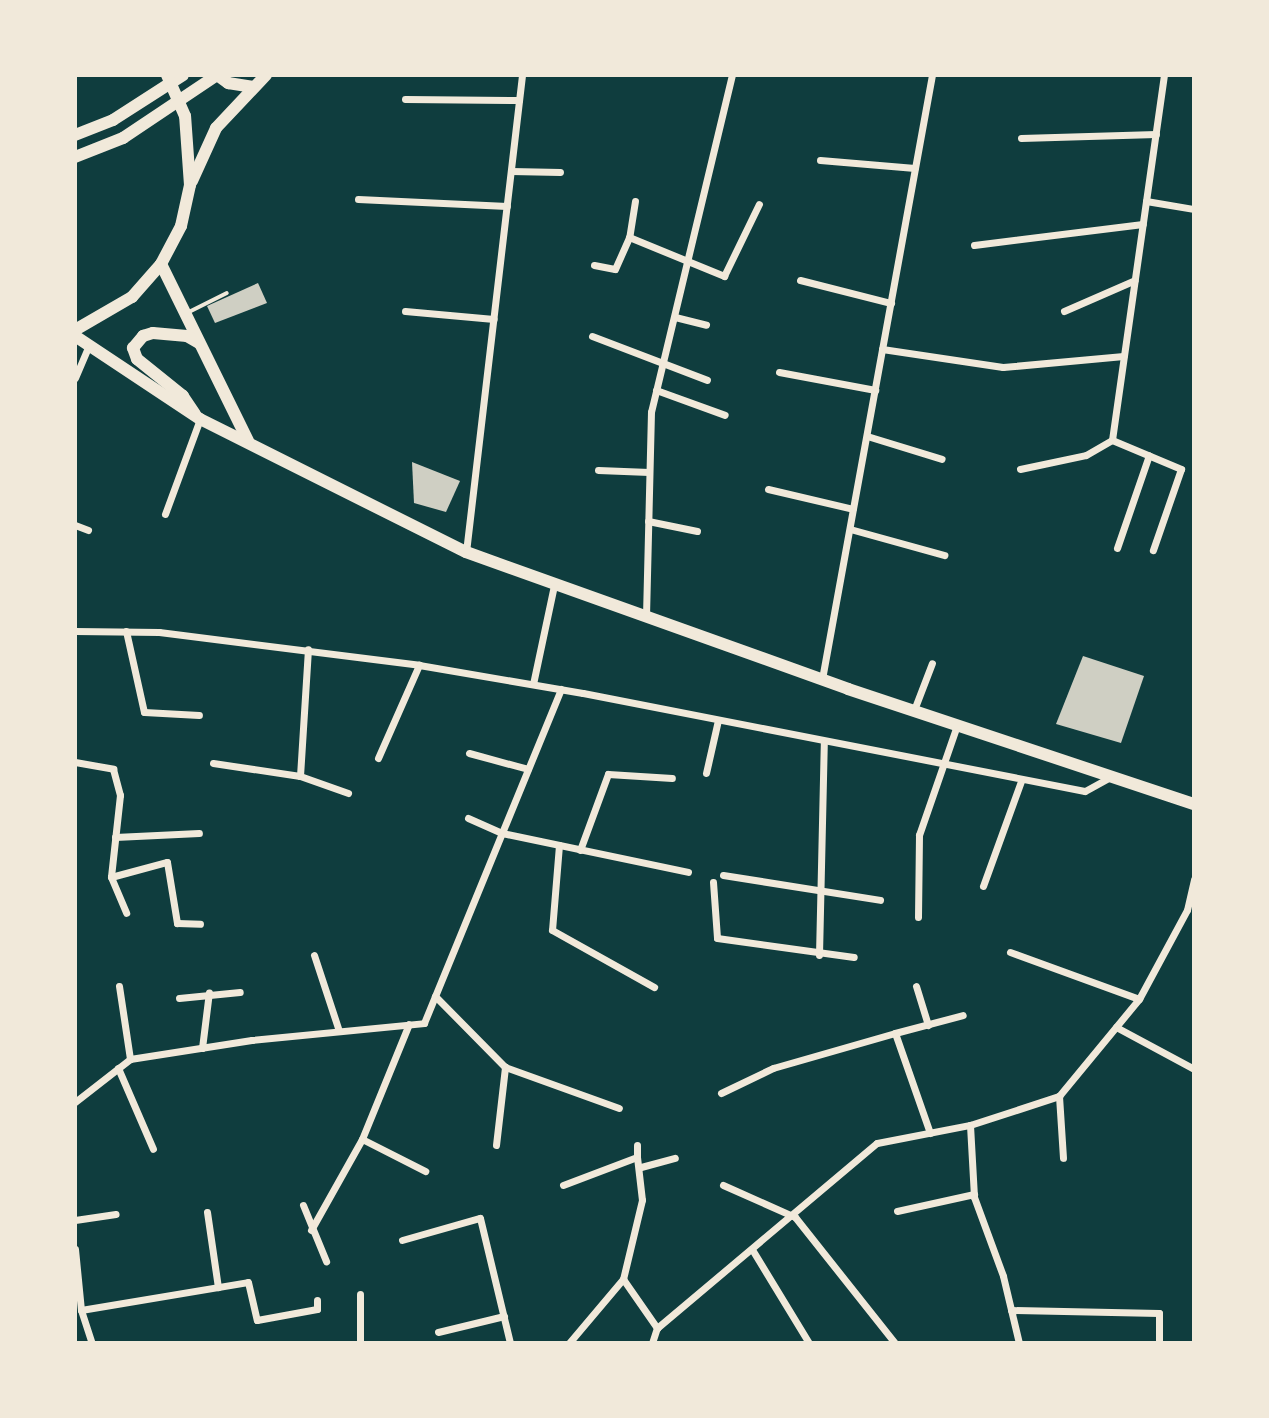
<!DOCTYPE html>
<style>
body{margin:0}
#map{position:relative;width:1269px;height:1418px;overflow:hidden;background:#0f3d3e;font-family:Helvetica,sans-serif}
div>[style]{position:absolute}
[style*='--x']{left:calc(var(--x)*1px);top:calc(var(--y)*1px);width:calc(var(--w)*1px);rotate:calc(var(--a)*1deg)}
.building>*{inset:0;background:#cfcfc3}
.service>*{height:3.5px;margin:-1.75px;padding:0 1.75px;transform-origin:1.75px;border-radius:1.75px;background:#f1e9da}
.minor>*{height:7px;margin:-3.5px;padding:0 3.5px;transform-origin:3.5px;border-radius:3.5px;background:#f1e9da}
.primary>*{height:12px;margin:-6px;padding:0 6px;transform-origin:6px;border-radius:6px;background:#f1e9da}
.trunk>*{height:12px;margin:-6px;padding:0 6px;transform-origin:6px;border-radius:6px;background:#f1e9da}
span{translate:-50% -50%;white-space:nowrap;text-align:center;line-height:1.15;-webkit-text-stroke:6px #f1e9da;paint-order:stroke}
.frame{position:absolute;inset:0;border:77px solid #f1e9da;pointer-events:none}
</style>
<div id="map">
<div class="building">
<div style="clip-path:polygon(258px 283px,267px 303px,215px 323px,207px 306px)"></div>
<div style="clip-path:polygon(412px 462px,460px 481px,446px 512px,414px 503px)"></div>
<div style="clip-path:polygon(1083px 656px,1144px 676px,1121px 743px,1056px 724px)"></div>
</div>
<div class="service">
<div style="--x:189;--y:312;--w:42;--a:-26.6"></div>
</div>
<div class="minor">
<div style="--x:405;--y:99;--w:114;--a:0.5"></div>
<div style="--x:1021;--y:138;--w:135;--a:-1.7"></div>
<div style="--x:820;--y:160;--w:95;--a:4.8"></div>
<div style="--x:511;--y:171;--w:49;--a:1.2"></div>
<div style="--x:358;--y:199;--w:149;--a:2.7"></div>
<div style="--x:635;--y:201;--w:36;--a:99"></div>
<div style="--x:629;--y:237;--w:103;--a:22.3"></div>
<div style="--x:724;--y:276;--w:80;--a:-64.1"></div>
<div style="--x:1146;--y:201;--w:49;--a:9.5"></div>
<div style="--x:974;--y:245;--w:170;--a:-7.1"></div>
<div style="--x:594;--y:265;--w:21;--a:11"></div>
<div style="--x:615;--y:269;--w:35;--a:-66"></div>
<div style="--x:800;--y:280;--w:94;--a:14.2"></div>
<div style="--x:405;--y:311;--w:89;--a:5.1"></div>
<div style="--x:1064;--y:311;--w:77;--a:-23.6"></div>
<div style="--x:675;--y:317;--w:32;--a:14"></div>
<div style="--x:592;--y:336;--w:123;--a:20.9"></div>
<div style="--x:882;--y:349;--w:122;--a:8.5"></div>
<div style="--x:1003;--y:367;--w:121;--a:-5.2"></div>
<div style="--x:779;--y:372;--w:98;--a:10.6"></div>
<div style="--x:75;--y:378;--w:36;--a:-67"></div>
<div style="--x:656;--y:390;--w:73;--a:19.9"></div>
<div style="--x:867;--y:436;--w:78;--a:17"></div>
<div style="--x:1112;--y:440;--w:369;--a:-81.9"></div>
<div style="--x:1112;--y:440;--w:75;--a:22.8"></div>
<div style="--x:1181;--y:469;--w:86;--a:109.1"></div>
<div style="--x:1020;--y:469;--w:67;--a:-12"></div>
<div style="--x:1086;--y:455;--w:30;--a:-30"></div>
<div style="--x:598;--y:470;--w:51;--a:2.2"></div>
<div style="--x:768;--y:489;--w:87;--a:13.2"></div>
<div style="--x:165;--y:514;--w:101;--a:-69.8"></div>
<div style="--x:648;--y:521;--w:50;--a:11.5"></div>
<div style="--x:75;--y:525;--w:14;--a:21"></div>
<div style="--x:850;--y:529;--w:98;--a:15.5"></div>
<div style="--x:1117;--y:548;--w:98;--a:-71"></div>
<div style="--x:466;--y:552;--w:480;--a:-83.3"></div>
<div style="--x:646;--y:616;--w:204;--a:-88.6"></div>
<div style="--x:651;--y:412;--w:347;--a:-76.5"></div>
<div style="--x:75;--y:631;--w:84;--a:0.7"></div>
<div style="--x:159;--y:632;--w:262;--a:7.2"></div>
<div style="--x:419;--y:665;--w:166;--a:9.7"></div>
<div style="--x:583;--y:693;--w:511;--a:11.05"></div>
<div style="--x:1085;--y:791;--w:29;--a:-29"></div>
<div style="--x:126;--y:631;--w:83;--a:77.5"></div>
<div style="--x:144;--y:712;--w:55;--a:3.1"></div>
<div style="--x:822;--y:679;--w:614;--a:-79.68"></div>
<div style="--x:533;--y:684;--w:101;--a:-78"></div>
<div style="--x:914;--y:710;--w:50;--a:-69"></div>
<div style="--x:469;--y:753;--w:61;--a:15.2"></div>
<div style="--x:378;--y:758;--w:102;--a:-66.2"></div>
<div style="--x:75;--y:762;--w:39;--a:10"></div>
<div style="--x:113;--y:769;--w:27;--a:75"></div>
<div style="--x:120;--y:795;--w:82;--a:96.3"></div>
<div style="--x:111;--y:877;--w:39;--a:67"></div>
<div style="--x:213;--y:763;--w:88;--a:8.5"></div>
<div style="--x:300;--y:776;--w:51;--a:19.5"></div>
<div style="--x:706;--y:773;--w:54;--a:-77.2"></div>
<div style="--x:300;--y:776;--w:127;--a:-86.4"></div>
<div style="--x:468;--y:818;--w:37;--a:24"></div>
<div style="--x:502;--y:833;--w:190;--a:11.8"></div>
<div style="--x:115;--y:837;--w:84;--a:-2.7"></div>
<div style="--x:559;--y:845;--w:85;--a:94.7"></div>
<div style="--x:552;--y:930;--w:117;--a:29.2"></div>
<div style="--x:580;--y:850;--w:81;--a:-69.8"></div>
<div style="--x:608;--y:774;--w:64;--a:3.6"></div>
<div style="--x:723;--y:875;--w:159;--a:9"></div>
<div style="--x:111;--y:877;--w:58;--a:-15"></div>
<div style="--x:167;--y:862;--w:62;--a:80.7"></div>
<div style="--x:177;--y:923;--w:23;--a:2"></div>
<div style="--x:713;--y:882;--w:56;--a:85.9"></div>
<div style="--x:717;--y:938;--w:138;--a:7.9"></div>
<div style="--x:983;--y:886;--w:112;--a:-70.1"></div>
<div style="--x:918;--y:917;--w:82;--a:-89.3"></div>
<div style="--x:919;--y:835;--w:116;--a:-70.9"></div>
<div style="--x:1010;--y:952;--w:137;--a:20"></div>
<div style="--x:314;--y:955;--w:80;--a:71.8"></div>
<div style="--x:819;--y:955;--w:213;--a:-88.7"></div>
<div style="--x:119;--y:986;--w:74;--a:81.4"></div>
<div style="--x:916;--y:986;--w:41;--a:72.9"></div>
<div style="--x:435;--y:996;--w:100;--a:45.4"></div>
<div style="--x:505;--y:1067;--w:121;--a:19.8"></div>
<div style="--x:179;--y:998;--w:61;--a:-5.6"></div>
<div style="--x:1116;--y:1027;--w:89;--a:28.3"></div>
<div style="--x:895;--y:1033;--w:70;--a:-14.8"></div>
<div style="--x:202;--y:1048;--w:56;--a:-82.9"></div>
<div style="--x:118;--y:1068;--w:88;--a:66.6"></div>
<div style="--x:721;--y:1093;--w:58;--a:-25.7"></div>
<div style="--x:773;--y:1068;--w:127;--a:-16"></div>
<div style="--x:895;--y:1033;--w:106;--a:70.7"></div>
<div style="--x:1059;--y:1096;--w:62;--a:86.3"></div>
<div style="--x:75;--y:1102;--w:70;--a:-38"></div>
<div style="--x:130;--y:1059;--w:123;--a:-8.9"></div>
<div style="--x:252;--y:1040;--w:173;--a:-5.6"></div>
<div style="--x:424;--y:1023;--w:361;--a:-67.7"></div>
<div style="--x:970;--y:1125;--w:72;--a:86.8"></div>
<div style="--x:974;--y:1197;--w:84;--a:69.8"></div>
<div style="--x:1003;--y:1276;--w:69;--a:76.6"></div>
<div style="--x:362;--y:1139;--w:71;--a:26.9"></div>
<div style="--x:496;--y:1145;--w:79;--a:-83.4"></div>
<div style="--x:637;--y:1145;--w:12;--a:90"></div>
<div style="--x:641;--y:1167;--w:35;--a:-15"></div>
<div style="--x:563;--y:1185;--w:79;--a:-20.7"></div>
<div style="--x:637;--y:1157;--w:43;--a:83.4"></div>
<div style="--x:642;--y:1200;--w:81;--a:103.5"></div>
<div style="--x:623;--y:1279;--w:60;--a:55.2"></div>
<div style="--x:723;--y:1185;--w:79;--a:24"></div>
<div style="--x:795;--y:1217;--w:161;--a:51.6"></div>
<div style="--x:303;--y:1205;--w:61;--a:67.7"></div>
<div style="--x:897;--y:1211;--w:79;--a:-12.4"></div>
<div style="--x:207;--y:1212;--w:76;--a:81.7"></div>
<div style="--x:75;--y:1220;--w:41;--a:-8.3"></div>
<div style="--x:311;--y:1230;--w:104;--a:-60.7"></div>
<div style="--x:362;--y:1139;--w:124;--a:-67.8"></div>
<div style="--x:402;--y:1240;--w:81;--a:-15.8"></div>
<div style="--x:480;--y:1218;--w:129;--a:76.5"></div>
<div style="--x:75;--y:1249;--w:61;--a:84.4"></div>
<div style="--x:81;--y:1310;--w:35;--a:72"></div>
<div style="--x:753;--y:1251;--w:108;--a:58.7"></div>
<div style="--x:360;--y:1294;--w:49;--a:90"></div>
<div style="--x:81;--y:1310;--w:169;--a:-9.5"></div>
<div style="--x:248;--y:1282;--w:39;--a:77"></div>
<div style="--x:257;--y:1320;--w:61;--a:-10.4"></div>
<div style="--x:317;--y:1309;--w:9;--a:-90"></div>
<div style="--x:1011;--y:1310;--w:148;--a:1.2"></div>
<div style="--x:1159;--y:1313;--w:30;--a:90"></div>
<div style="--x:438;--y:1332;--w:68;--a:-13.6"></div>
<div style="--x:569;--y:1343;--w:84;--a:-49.8"></div>
<div style="--x:652;--y:1343;--w:16;--a:-72"></div>
<div style="--x:657;--y:1328;--w:287;--a:-40.1"></div>
<div style="--x:877;--y:1143;--w:95;--a:-11"></div>
<div style="--x:970;--y:1125;--w:94;--a:-18"></div>
<div style="--x:1059;--y:1096;--w:126;--a:-50.5"></div>
<div style="--x:1139;--y:999;--w:101;--a:-61.7"></div>
<div style="--x:1187;--y:910;--w:32;--a:-77"></div>
</div>
<div class="primary">
<div style="--x:161;--y:264;--w:197;--a:63.8"></div>
<div style="--x:75;--y:336;--w:150;--a:33.6"></div>
<div style="--x:200;--y:419;--w:297;--a:26.6"></div>
<div style="--x:466;--y:552;--w:406;--a:19.7"></div>
<div style="--x:848;--y:689;--w:365;--a:18.4"></div>
<div style="--x:195;--y:414;--w:22;--a:-124"></div>
<div style="--x:183;--y:396;--w:59;--a:-141.2"></div>
<div style="--x:137;--y:359;--w:12;--a:-110"></div>
<div style="--x:133;--y:348;--w:16;--a:-50"></div>
<div style="--x:143;--y:336;--w:10;--a:-17"></div>
<div style="--x:153;--y:333;--w:34;--a:5"></div>
<div style="--x:187;--y:336;--w:14;--a:30"></div>
</div>
<div class="trunk">
<div style="--x:217;--y:75;--w:14;--a:36"></div>
<div style="--x:228;--y:83;--w:24;--a:9"></div>
<div style="--x:75;--y:135;--w:41;--a:-21.5"></div>
<div style="--x:113;--y:120;--w:83;--a:-32.7"></div>
<div style="--x:75;--y:157;--w:52;--a:-21.6"></div>
<div style="--x:123;--y:138;--w:113;--a:-33.8"></div>
<div style="--x:192;--y:181;--w:58;--a:-65.6"></div>
<div style="--x:216;--y:128;--w:73;--a:-46.7"></div>
<div style="--x:75;--y:330;--w:66;--a:-30.1"></div>
<div style="--x:132;--y:297;--w:44;--a:-48.7"></div>
<div style="--x:161;--y:264;--w:43;--a:-62.2"></div>
<div style="--x:181;--y:226;--w:42;--a:-77.6"></div>
<div style="--x:190;--y:185;--w:69;--a:-94.1"></div>
<div style="--x:185;--y:116;--w:45;--a:-113.7"></div>
</div>
<div class="frame"></div>
</div>
